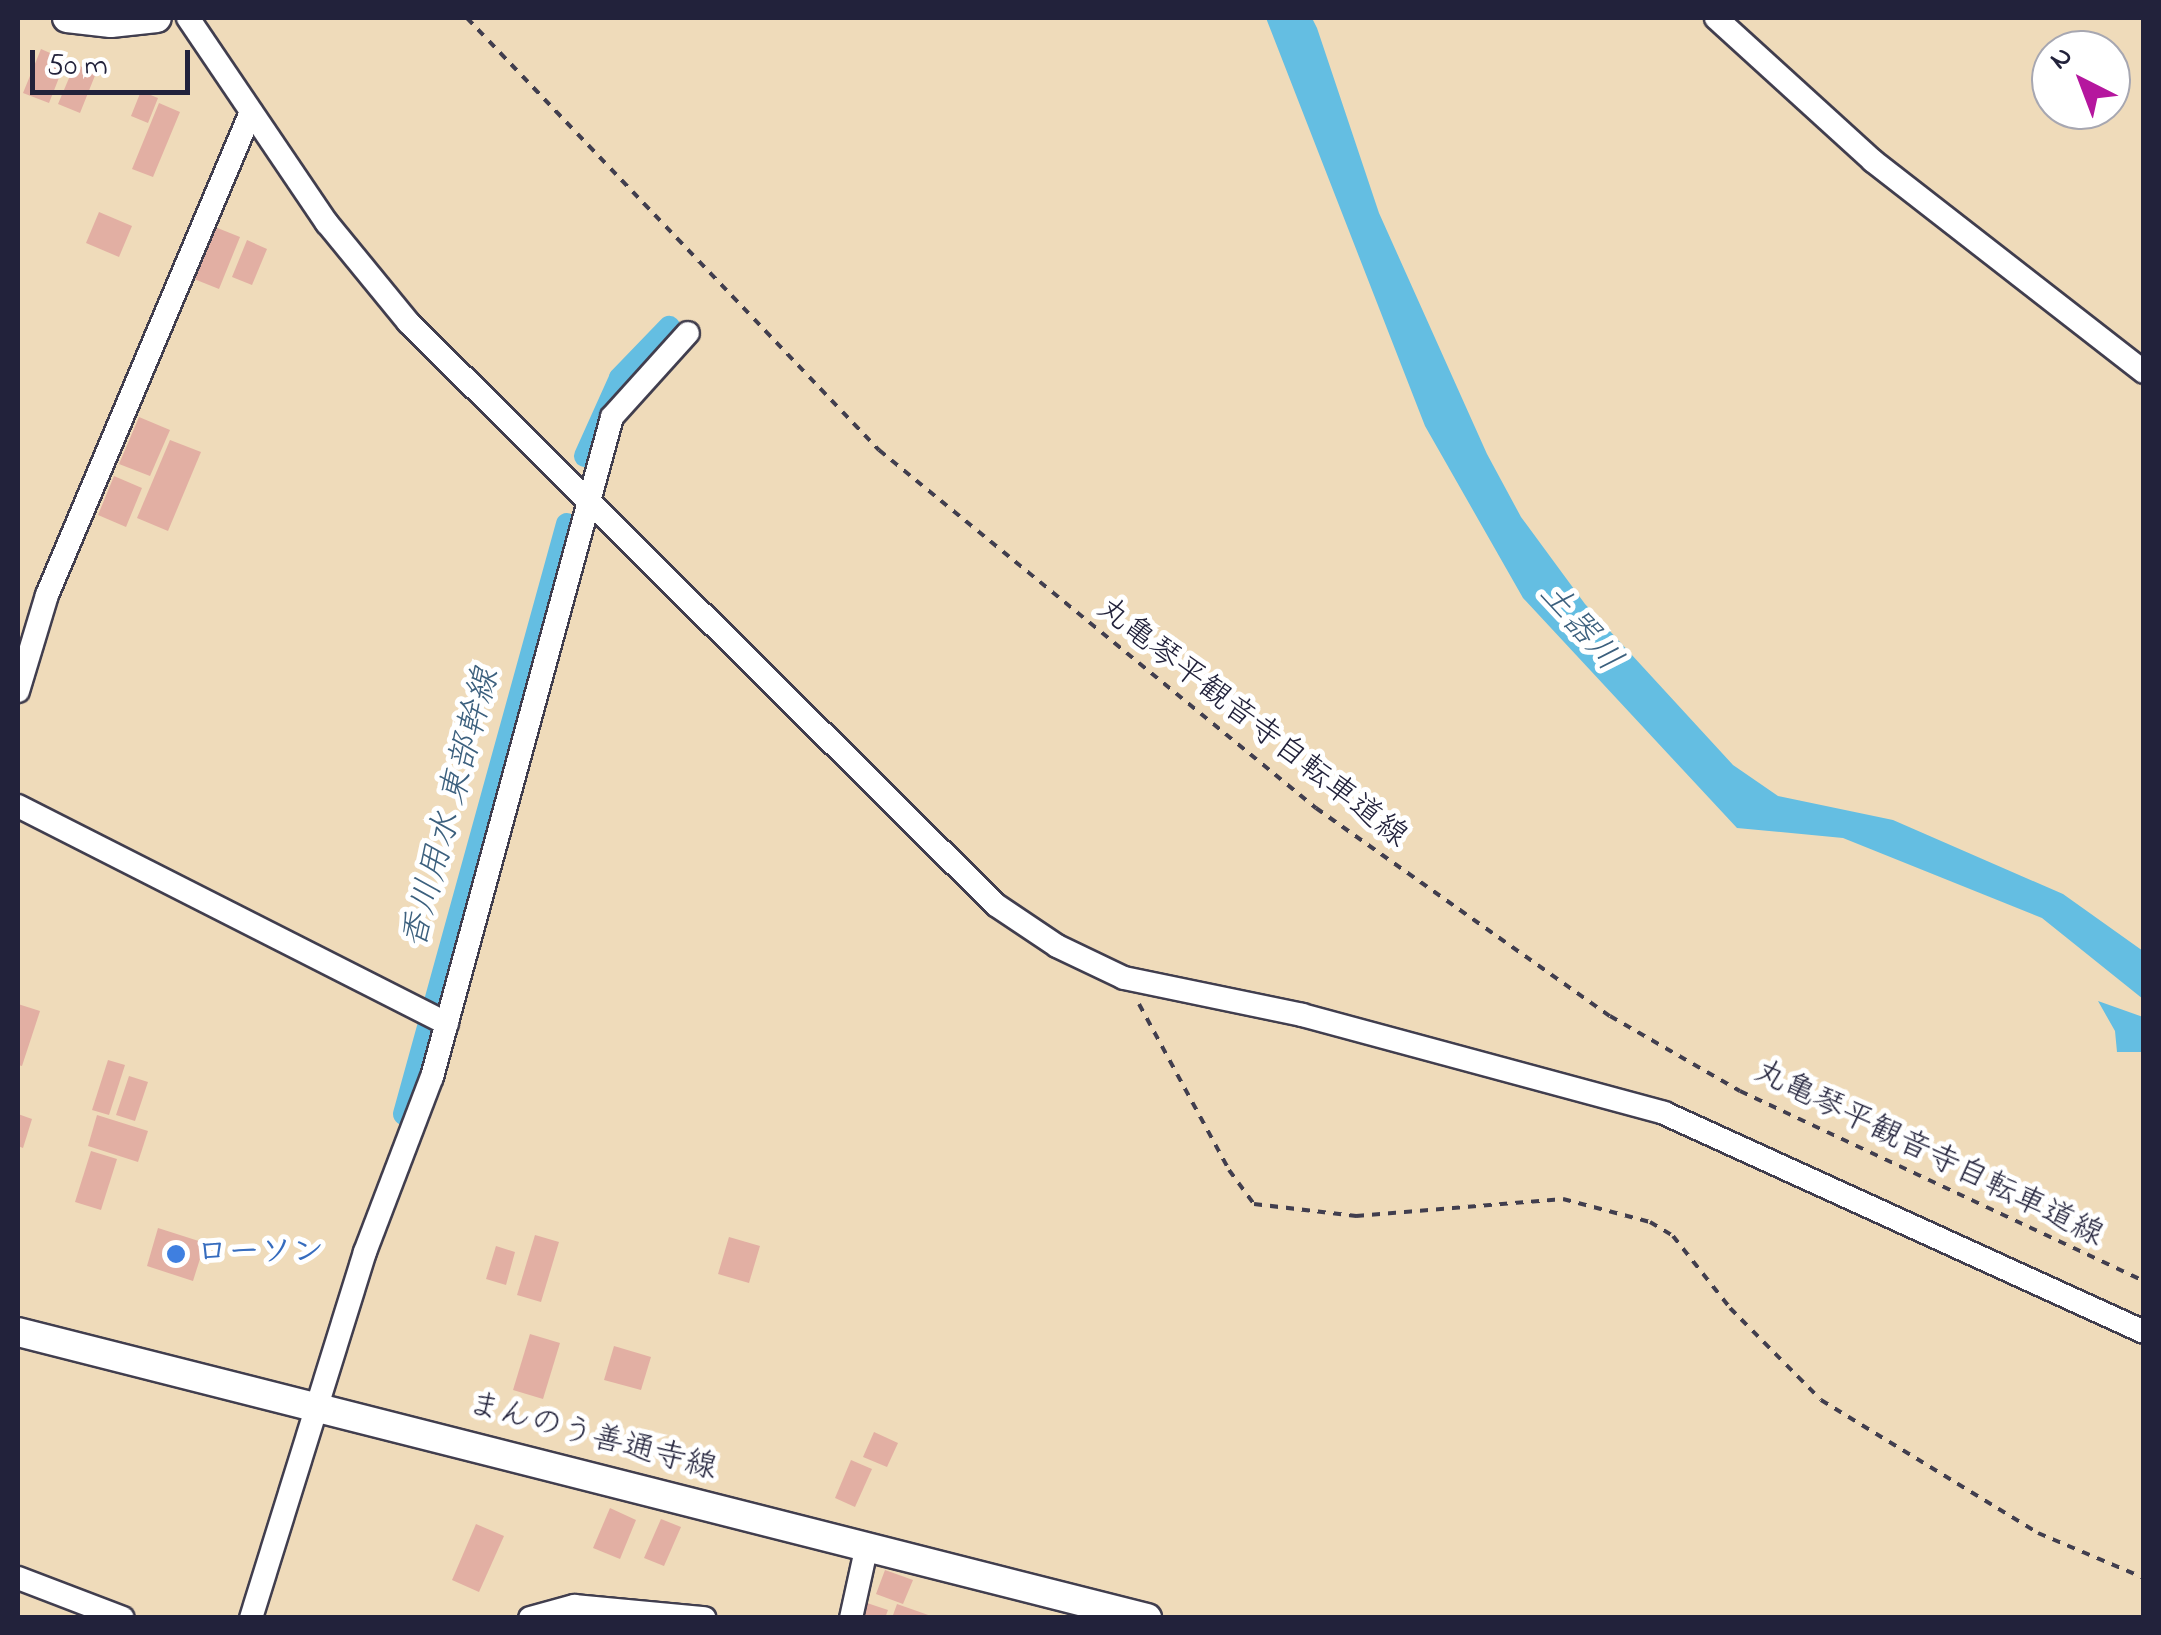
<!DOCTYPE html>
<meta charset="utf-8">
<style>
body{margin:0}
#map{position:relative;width:2161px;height:1635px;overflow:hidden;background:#efdbba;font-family:"Indie Flower","Klee One",sans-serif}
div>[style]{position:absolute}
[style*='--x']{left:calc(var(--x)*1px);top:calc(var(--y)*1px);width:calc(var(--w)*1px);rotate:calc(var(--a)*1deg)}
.water>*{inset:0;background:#64bee2}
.canal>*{height:22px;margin:-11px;padding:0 11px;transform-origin:11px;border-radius:11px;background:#64bee2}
.building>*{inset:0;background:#e2afa3}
.path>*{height:4px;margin-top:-2px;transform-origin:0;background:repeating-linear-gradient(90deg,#413e4e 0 8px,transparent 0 16px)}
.roads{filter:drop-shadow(2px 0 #413e4e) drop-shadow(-2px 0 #413e4e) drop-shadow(0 2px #413e4e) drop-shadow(0 -2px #413e4e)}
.minor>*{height:22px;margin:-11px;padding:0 11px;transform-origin:11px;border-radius:11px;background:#fff}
.major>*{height:28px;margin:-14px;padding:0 14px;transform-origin:14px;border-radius:14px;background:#fff}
.dots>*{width:28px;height:28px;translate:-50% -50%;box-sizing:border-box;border:5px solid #fff;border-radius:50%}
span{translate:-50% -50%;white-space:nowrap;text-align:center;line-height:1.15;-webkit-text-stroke:10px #fff;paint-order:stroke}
.street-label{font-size:32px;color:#22223b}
.shop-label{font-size:32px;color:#366cbe;font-weight:700}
.left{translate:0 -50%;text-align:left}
.water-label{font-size:35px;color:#3c607e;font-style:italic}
.frame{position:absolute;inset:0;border:20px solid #22223b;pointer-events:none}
.north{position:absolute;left:2031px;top:30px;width:100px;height:100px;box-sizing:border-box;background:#fff;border:2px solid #a7a7b1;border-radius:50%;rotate:318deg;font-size:28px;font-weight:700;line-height:40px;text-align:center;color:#22223b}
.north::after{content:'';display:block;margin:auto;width:35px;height:45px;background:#b5179e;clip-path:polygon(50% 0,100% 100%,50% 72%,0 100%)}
.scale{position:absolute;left:30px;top:50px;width:160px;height:45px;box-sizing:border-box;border:5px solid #22223b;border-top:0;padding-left:12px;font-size:30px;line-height:35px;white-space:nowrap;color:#22223b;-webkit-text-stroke:8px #fff;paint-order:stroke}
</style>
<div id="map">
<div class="water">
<div style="clip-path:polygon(1266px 18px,1312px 18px,1317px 28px,1379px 213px,1487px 454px,1521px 517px,1585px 604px,1733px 765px,1778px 796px,1893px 820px,2063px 894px,2143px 951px,2143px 999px,2042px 918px,1843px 838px,1737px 828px,1523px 598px,1425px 426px)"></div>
<div style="clip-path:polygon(2098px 1001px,2143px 1017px,2143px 1052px,2117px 1052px,2115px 1031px)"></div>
</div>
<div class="canal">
<div style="--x:585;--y:456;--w:85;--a:-65.8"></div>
<div style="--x:620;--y:378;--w:71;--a:-46.1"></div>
<div style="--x:404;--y:1114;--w:612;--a:-74.56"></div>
</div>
<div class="building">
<div style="clip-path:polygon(41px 49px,66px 60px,49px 103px,23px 93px)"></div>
<div style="clip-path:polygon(75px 64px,96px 73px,80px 113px,58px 104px)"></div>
<div style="clip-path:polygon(141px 91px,158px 98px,148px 123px,131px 116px)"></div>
<div style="clip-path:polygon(159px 103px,180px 112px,153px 177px,132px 169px)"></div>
<div style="clip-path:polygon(99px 212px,132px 226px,119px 257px,86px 243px)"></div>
<div style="clip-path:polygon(215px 227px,240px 237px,219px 289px,194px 279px)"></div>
<div style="clip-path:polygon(247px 240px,267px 249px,252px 285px,232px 277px)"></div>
<div style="clip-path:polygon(139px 417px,170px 430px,150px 476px,119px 464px)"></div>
<div style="clip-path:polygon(170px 440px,201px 452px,168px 531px,137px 518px)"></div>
<div style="clip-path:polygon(114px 476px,142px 488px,126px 527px,98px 515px)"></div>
<div style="clip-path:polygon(18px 1004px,40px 1011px,22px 1066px,18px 1065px)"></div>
<div style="clip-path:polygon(108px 1060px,125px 1065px,109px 1115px,92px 1110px)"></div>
<div style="clip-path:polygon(129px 1076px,148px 1082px,135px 1121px,116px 1115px)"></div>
<div style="clip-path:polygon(18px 1114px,32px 1119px,23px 1148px,18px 1146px)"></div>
<div style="clip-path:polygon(97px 1115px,148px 1131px,138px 1162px,88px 1146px)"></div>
<div style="clip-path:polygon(91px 1151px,117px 1159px,101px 1210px,75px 1202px)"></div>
<div style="clip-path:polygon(158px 1228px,205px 1243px,193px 1281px,147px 1266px)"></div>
<div style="clip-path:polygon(535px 1235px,559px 1242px,541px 1302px,517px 1295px)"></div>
<div style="clip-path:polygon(729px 1237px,760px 1246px,749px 1283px,718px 1274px)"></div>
<div style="clip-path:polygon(496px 1246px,515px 1252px,506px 1285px,486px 1279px)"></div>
<div style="clip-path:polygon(530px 1334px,560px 1343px,543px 1399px,513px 1390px)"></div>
<div style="clip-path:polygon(614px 1346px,651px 1357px,641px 1390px,604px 1380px)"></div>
<div style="clip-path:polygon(874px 1432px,898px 1443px,887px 1467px,863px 1457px)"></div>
<div style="clip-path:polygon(851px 1460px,872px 1469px,855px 1507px,835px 1498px)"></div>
<div style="clip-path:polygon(610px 1508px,636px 1520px,620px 1559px,593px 1548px)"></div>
<div style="clip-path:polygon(661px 1519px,681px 1527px,664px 1566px,644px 1558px)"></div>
<div style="clip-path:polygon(476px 1524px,504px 1536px,479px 1592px,452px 1580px)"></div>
<div style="clip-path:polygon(885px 1570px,913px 1580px,903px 1604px,876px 1594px)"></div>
<div style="clip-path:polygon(861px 1601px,888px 1610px,885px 1618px,855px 1618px)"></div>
<div style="clip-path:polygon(897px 1604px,934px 1617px,933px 1618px,892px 1618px)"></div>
</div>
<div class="path">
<div style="--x:467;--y:18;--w:597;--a:46.36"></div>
<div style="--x:879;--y:450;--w:565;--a:39.33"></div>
<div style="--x:1316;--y:808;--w:360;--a:35.3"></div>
<div style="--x:1610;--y:1016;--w:150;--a:30"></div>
<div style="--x:1740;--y:1091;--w:446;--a:25.2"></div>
<div style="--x:1139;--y:1004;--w:189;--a:61.5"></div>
<div style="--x:1229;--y:1170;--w:42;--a:53.7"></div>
<div style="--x:1254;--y:1204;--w:103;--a:6.7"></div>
<div style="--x:1356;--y:1216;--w:208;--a:-4.7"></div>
<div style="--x:1563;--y:1199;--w:90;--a:14.8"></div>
<div style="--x:1650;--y:1222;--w:27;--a:31"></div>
<div style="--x:1673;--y:1236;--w:92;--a:51.6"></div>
<div style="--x:1730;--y:1308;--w:129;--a:45.3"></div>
<div style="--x:1821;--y:1400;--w:255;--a:31.5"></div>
<div style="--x:2038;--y:1533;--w:115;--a:23"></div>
</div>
<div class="roads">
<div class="minor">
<div style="--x:188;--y:18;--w:248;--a:55.9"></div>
<div style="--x:327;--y:223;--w:128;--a:50.7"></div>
<div style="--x:408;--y:322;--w:828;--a:44.76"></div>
<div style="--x:996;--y:905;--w:73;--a:33.9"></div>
<div style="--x:1057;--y:946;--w:74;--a:25.5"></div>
<div style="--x:1124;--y:978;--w:182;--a:11.7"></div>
<div style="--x:1302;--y:1015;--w:375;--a:15.1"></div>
<div style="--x:1664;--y:1113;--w:528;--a:24.52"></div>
<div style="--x:1716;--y:18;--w:212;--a:42.3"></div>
<div style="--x:1873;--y:161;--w:343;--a:37.9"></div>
<div style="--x:18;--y:691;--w:100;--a:-73.2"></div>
<div style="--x:47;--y:595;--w:524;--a:-67.1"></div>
<div style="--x:18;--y:806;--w:481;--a:26.9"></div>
<div style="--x:18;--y:1578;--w:112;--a:20.9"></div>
<div style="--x:251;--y:1618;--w:383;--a:-72.7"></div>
<div style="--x:365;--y:1252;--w:187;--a:-69.1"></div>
<div style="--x:432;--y:1077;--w:684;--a:-74.74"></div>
<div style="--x:612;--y:417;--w:113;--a:-47.9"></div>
<div style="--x:530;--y:1618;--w:46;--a:-15.3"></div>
<div style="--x:574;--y:1606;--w:131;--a:5.3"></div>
<div style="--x:851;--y:1618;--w:75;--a:-77.6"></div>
</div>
<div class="major">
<div style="--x:67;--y:18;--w:44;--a:6.5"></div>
<div style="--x:111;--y:23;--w:46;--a:-6.2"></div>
<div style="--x:18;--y:1332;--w:1165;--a:14.22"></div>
</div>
</div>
<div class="dots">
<div style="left:176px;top:1254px;background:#3f7fe0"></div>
</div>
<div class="street-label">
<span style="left:1251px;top:724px;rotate:38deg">丸亀琴平観音寺自転車道線</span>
<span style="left:1928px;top:1155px;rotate:26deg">丸亀琴平観音寺自転車道線</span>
<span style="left:592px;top:1438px;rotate:15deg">まんのう善通寺線</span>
</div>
<div class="shop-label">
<span class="left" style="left:196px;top:1254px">ローソン</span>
</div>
<div class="water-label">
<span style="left:1579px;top:628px;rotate:49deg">土器川</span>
<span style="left:452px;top:809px;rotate:-75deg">香川用水 東部幹線</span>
</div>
<div class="frame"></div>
<div class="north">N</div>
<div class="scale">50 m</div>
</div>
